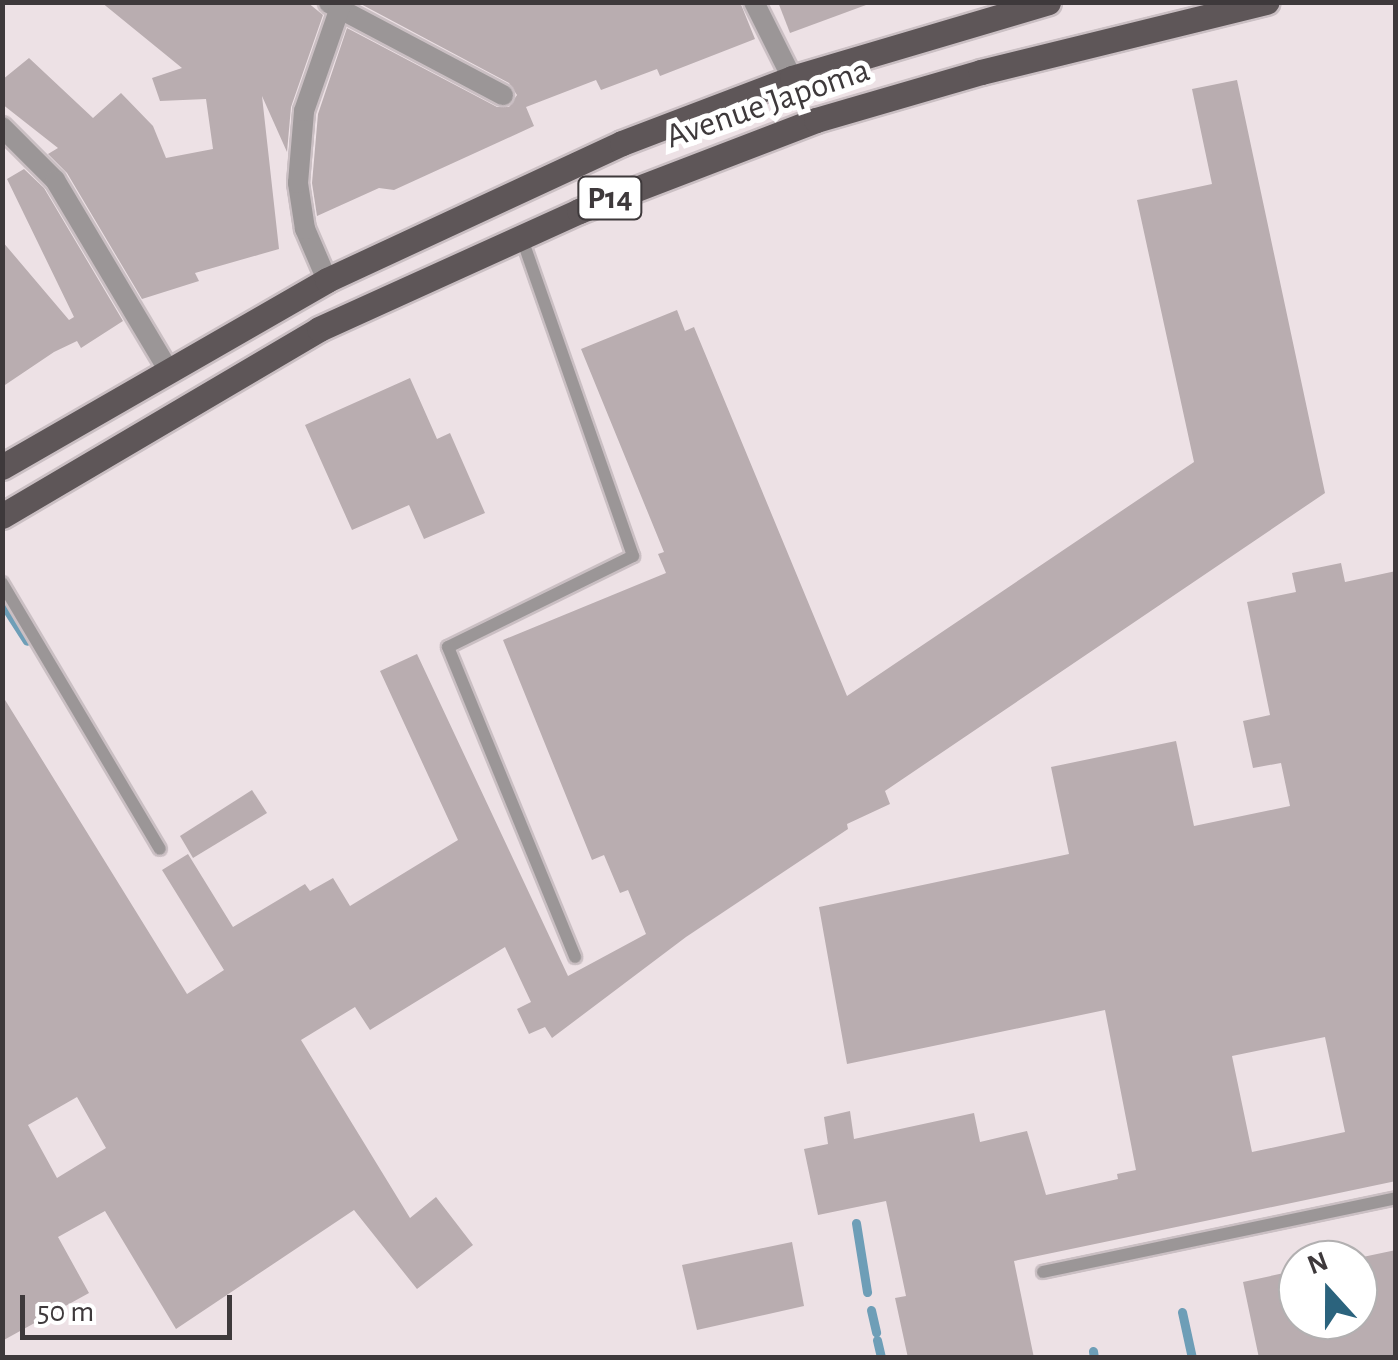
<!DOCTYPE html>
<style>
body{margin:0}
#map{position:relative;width:1398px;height:1360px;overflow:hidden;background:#ede1e5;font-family:"Alegreya Sans",sans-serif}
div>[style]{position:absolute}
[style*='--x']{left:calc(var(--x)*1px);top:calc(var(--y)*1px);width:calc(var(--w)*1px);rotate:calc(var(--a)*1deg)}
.stream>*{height:9px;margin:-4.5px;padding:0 4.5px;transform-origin:4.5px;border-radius:4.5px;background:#6e9eb7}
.building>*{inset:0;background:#b9adb0}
.roads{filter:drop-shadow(2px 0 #cabfc3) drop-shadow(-2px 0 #cabfc3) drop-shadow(0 2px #cabfc3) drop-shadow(0 -2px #cabfc3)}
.lane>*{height:12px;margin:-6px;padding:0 6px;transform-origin:6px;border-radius:6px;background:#9b9697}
.street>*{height:20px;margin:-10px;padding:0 10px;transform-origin:10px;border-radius:10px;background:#9b9697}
.primary>*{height:25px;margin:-12.5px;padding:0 12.5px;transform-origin:12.5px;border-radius:12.5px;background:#5e5658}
span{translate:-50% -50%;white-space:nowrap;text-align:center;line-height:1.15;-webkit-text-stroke:10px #fff;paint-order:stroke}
.shield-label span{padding:2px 8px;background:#fff;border:2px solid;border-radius:8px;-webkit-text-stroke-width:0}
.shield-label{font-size:32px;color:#3e393b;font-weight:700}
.street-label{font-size:35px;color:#3e393b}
.frame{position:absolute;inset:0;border:5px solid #3e393b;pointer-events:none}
.north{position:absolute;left:1278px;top:1240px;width:100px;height:100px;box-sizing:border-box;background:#fff;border:2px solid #b2b0b1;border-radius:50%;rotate:339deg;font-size:28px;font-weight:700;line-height:40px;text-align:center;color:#3e393b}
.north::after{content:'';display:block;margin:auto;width:35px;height:45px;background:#2b637d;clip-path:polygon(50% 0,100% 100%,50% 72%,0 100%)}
.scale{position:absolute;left:20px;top:1295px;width:212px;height:45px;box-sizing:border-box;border:5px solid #3e393b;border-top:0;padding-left:12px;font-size:30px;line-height:35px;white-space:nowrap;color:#3e393b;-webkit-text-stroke:8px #fff;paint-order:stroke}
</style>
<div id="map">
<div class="stream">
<div style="--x:2;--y:602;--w:46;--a:57.3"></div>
<div style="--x:856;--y:1223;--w:70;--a:80.9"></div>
<div style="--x:871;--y:1310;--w:23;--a:77"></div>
<div style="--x:1182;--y:1312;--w:47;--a:77.7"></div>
<div style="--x:877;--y:1340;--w:18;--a:77"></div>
<div style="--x:1093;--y:1351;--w:7;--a:82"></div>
</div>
<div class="building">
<div style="clip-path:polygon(101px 2px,307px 2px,323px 15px,291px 107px,287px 152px,262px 96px,279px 249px,195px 273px,199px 281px,142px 299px,67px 173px,48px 154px,58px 148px,2px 104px,2px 80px,29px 58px,93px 118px,121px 93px,153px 126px,166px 158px,213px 149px,206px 99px,160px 101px,152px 78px,182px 68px)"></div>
<div style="clip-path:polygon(357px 2px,740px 2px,755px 39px,660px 76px,657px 69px,601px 90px,596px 80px,526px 107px,534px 126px,394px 190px,379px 188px,317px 216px,312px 183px,318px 114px,347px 28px,497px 107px,509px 107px,517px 95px,509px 83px)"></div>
<div style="clip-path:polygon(778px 2px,865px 2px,866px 5px,790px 33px)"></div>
<div style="clip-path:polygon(evenodd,1237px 80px,1325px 493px,885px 791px,890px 804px,847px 824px,848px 829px,686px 937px,552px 1038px,545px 1027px,529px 1034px,517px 1009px,531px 1002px,505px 947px,370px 1030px,355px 1007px,301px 1040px,410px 1218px,436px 1197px,473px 1245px,417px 1289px,354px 1210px,176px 1329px,105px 1211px,58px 1237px,89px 1293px,2px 1341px,2px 695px,187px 994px,224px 970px,162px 870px,188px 854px,233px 927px,305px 884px,310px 891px,333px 878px,350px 906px,458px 840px,380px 671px,417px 654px,568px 976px,646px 934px,628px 890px,620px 893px,604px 855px,592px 860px,503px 640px,666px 573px,658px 554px,664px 552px,581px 349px,677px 310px,685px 331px,694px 327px,847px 696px,1194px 462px,1137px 200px,1212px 184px,1192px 89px,1237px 80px,77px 1097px,106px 1148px,57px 1178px,28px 1125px,77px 1097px)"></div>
<div style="clip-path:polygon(24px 169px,44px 188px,123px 321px,81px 348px,77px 341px,54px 352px,2px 387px,2px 241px,69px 320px,74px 317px,7px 179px)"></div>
<div style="clip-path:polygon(410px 378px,437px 439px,450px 433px,485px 513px,424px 539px,409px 505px,352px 530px,305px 425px)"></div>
<div style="clip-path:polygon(evenodd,1341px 563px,1345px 582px,1396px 571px,1396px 1181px,1014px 1261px,1034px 1358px,908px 1358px,895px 1298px,906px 1296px,886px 1201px,818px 1215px,804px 1149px,828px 1144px,824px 1117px,850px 1111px,854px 1139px,974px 1113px,980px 1142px,1027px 1131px,1046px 1195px,1118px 1179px,1117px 1174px,1136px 1170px,1105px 1010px,847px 1064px,819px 907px,1069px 854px,1051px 767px,1176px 741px,1194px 826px,1290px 806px,1281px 763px,1253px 768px,1243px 721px,1270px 715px,1247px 602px,1296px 592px,1292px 573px,1341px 563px,1325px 1037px,1345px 1132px,1252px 1152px,1232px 1056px,1325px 1037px)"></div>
<div style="clip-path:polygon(252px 790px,267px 813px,193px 858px,180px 836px)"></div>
<div style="clip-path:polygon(792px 1242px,804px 1306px,697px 1330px,682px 1265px)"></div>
<div style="clip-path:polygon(1396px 1250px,1396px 1358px,1259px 1358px,1243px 1282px,1298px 1270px,1298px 1320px,1358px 1320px,1358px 1258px)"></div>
</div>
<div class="roads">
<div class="lane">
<div style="--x:521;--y:236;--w:339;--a:70.7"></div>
<div style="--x:633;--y:556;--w:206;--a:153.8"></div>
<div style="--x:448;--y:647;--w:335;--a:67.7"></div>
<div style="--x:2;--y:583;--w:309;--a:59.3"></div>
<div style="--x:1043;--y:1272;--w:361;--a:-11.8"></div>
</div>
<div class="street">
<div style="--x:754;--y:2;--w:85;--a:63.4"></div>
<div style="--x:329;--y:3;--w:197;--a:27.9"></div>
<div style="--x:2;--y:127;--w:75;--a:45"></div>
<div style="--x:55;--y:180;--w:219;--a:59.2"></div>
<div style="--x:327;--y:280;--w:56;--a:-113.3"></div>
<div style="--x:305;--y:229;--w:47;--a:-98.7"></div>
<div style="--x:298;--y:183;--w:72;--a:-85.2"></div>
<div style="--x:304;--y:111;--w:115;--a:-70.8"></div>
</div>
<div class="primary">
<div style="--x:2;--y:467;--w:375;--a:-29.9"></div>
<div style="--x:327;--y:280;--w:325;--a:-24.9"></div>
<div style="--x:622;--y:143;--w:182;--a:-20.9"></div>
<div style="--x:792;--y:78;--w:267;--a:-16.5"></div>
<div style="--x:2;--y:516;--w:368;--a:-30.5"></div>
<div style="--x:319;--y:329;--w:286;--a:-24.4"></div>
<div style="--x:579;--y:211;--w:254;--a:-21"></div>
<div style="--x:816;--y:120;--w:172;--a:-16.2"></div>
<div style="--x:981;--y:72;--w:294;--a:-13.8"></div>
</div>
</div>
<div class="shield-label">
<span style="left:610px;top:198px">P14</span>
</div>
<div class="street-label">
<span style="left:768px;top:104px;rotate:-19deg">Avenue Japoma</span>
</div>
<div class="frame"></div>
<div class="north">N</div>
<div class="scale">50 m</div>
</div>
